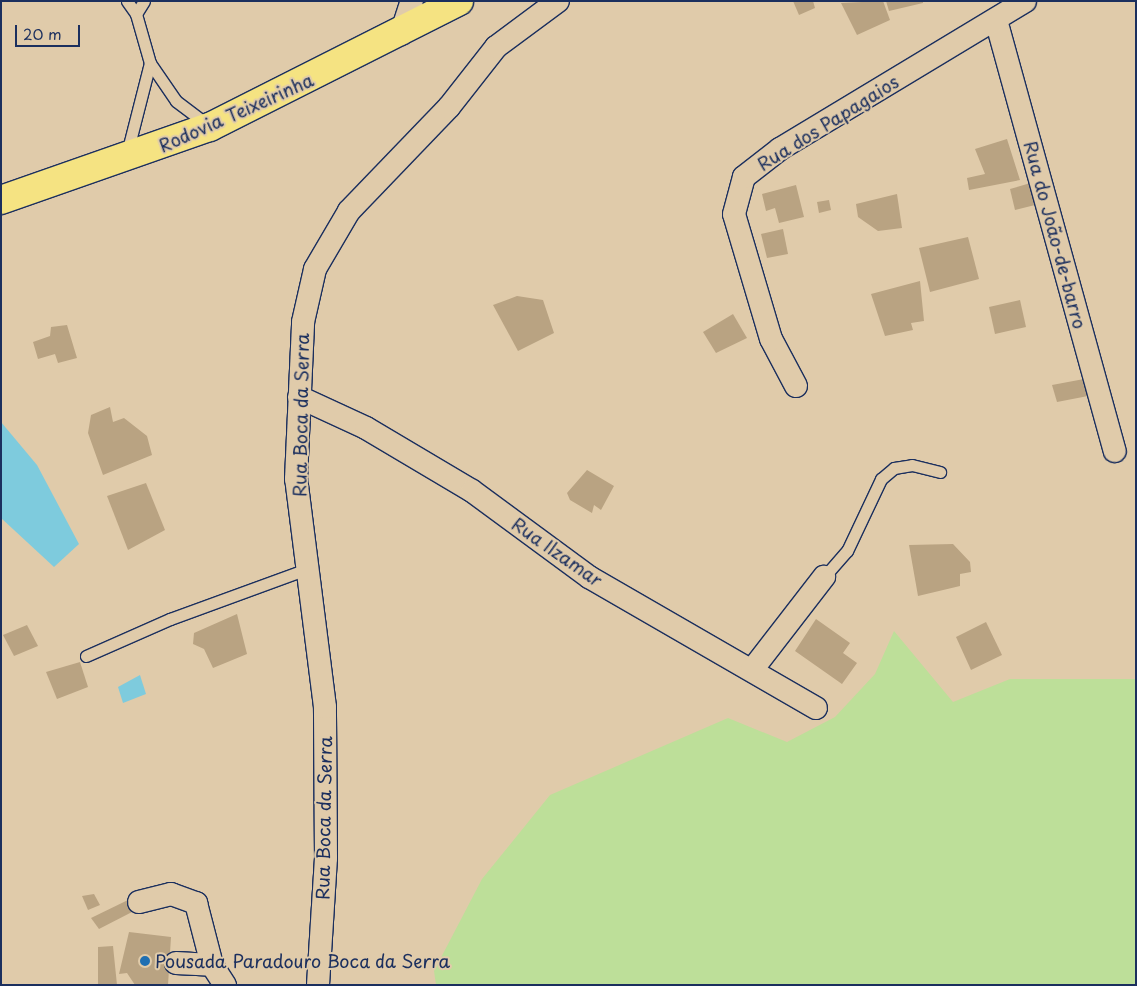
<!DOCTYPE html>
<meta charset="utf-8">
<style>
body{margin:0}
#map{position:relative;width:1137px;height:986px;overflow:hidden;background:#e0cbaa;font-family:"Playpen Sans",sans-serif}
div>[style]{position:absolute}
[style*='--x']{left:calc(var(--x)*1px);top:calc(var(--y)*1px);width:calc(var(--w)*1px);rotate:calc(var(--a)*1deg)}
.green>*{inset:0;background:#bddf99}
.water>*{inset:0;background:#7ecbdd}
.building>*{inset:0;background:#b9a382}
.roads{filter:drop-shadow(1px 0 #1b2f5e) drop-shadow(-1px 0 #1b2f5e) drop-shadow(0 1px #1b2f5e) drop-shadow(0 -1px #1b2f5e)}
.service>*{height:11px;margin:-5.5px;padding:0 5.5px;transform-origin:5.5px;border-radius:5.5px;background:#e0cbaa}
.minor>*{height:22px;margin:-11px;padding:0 11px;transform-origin:11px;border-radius:11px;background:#e0cbaa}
.primary>*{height:28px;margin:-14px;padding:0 14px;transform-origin:14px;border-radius:14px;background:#f5e382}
.dots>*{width:14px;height:14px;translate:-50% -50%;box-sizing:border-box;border:2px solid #e0cbaa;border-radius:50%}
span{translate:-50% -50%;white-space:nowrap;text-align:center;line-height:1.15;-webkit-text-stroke:4px #e0cbaa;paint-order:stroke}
.street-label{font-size:18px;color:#1b2f5e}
.poi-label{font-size:18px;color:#1b2f5e}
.left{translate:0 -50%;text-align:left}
.frame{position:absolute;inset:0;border:2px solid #1b2f5e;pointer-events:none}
.scale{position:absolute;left:15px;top:25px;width:65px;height:22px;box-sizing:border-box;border:2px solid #1b2f5e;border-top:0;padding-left:6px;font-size:15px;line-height:18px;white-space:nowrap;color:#1b2f5e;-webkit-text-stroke:4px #e0cbaa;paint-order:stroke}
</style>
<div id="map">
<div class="green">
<div style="clip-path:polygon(894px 631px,953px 702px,1010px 679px,1136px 679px,1136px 985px,436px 985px,434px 971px,482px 879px,550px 795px,728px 718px,787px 742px,835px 717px,875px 674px)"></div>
</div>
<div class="water">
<div style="clip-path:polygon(1px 422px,37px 465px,79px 544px,54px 567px,1px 518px)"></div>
<div style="clip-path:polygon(140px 675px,146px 694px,123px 703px,118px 687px)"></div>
</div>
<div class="building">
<div style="clip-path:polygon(793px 1px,813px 1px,815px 8px,799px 15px)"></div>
<div style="clip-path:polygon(883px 1px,890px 20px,857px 35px,841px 3px)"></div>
<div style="clip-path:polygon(886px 1px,923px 1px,923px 3px,889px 11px)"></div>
<div style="clip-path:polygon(1007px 139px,1020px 180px,969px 190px,967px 178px,985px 174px,975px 149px)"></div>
<div style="clip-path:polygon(1034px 182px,1035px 205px,1015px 210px,1010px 189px)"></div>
<div style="clip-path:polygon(796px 185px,804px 217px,779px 223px,775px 208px,766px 211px,762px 194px)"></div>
<div style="clip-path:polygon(897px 194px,902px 228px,878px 231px,858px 217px,856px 204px)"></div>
<div style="clip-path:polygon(829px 200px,831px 210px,819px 213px,817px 202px)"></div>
<div style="clip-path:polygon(783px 229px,788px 254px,767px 258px,761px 234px)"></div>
<div style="clip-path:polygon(968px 237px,979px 279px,930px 292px,919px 248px)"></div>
<div style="clip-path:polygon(920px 281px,924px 321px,911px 323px,913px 330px,885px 336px,871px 294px)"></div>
<div style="clip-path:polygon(517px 296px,543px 300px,554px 333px,518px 351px,493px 305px)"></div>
<div style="clip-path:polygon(1020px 300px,1026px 327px,995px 334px,989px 307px)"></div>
<div style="clip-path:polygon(733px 314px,747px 338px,716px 353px,703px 332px)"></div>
<div style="clip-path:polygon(67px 325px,77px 358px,58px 363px,55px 354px,38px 359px,33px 342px,50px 336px,51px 327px)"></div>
<div style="clip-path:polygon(1084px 379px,1088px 396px,1057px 402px,1052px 385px)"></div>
<div style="clip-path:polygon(110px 407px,113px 422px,124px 418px,147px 436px,152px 455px,103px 475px,88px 433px,91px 415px)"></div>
<div style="clip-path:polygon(587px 470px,614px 486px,601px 510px,594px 505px,592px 513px,570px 500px,567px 493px)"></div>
<div style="clip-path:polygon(146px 483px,165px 530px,128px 550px,107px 496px)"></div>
<div style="clip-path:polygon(953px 544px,970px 562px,971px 572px,960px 574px,960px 586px,918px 596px,909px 545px)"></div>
<div style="clip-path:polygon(237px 614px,247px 654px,213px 668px,204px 649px,193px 644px,194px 633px)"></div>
<div style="clip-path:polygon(816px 619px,850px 643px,843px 653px,857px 663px,842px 684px,795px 651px)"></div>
<div style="clip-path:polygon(986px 622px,1002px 655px,971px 670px,956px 637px)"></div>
<div style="clip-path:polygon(27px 625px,38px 646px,14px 656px,3px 635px)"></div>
<div style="clip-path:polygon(80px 662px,88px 687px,57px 699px,46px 672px)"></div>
<div style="clip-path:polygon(94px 894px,100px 905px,88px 910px,82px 896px)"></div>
<div style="clip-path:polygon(128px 900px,132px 912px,99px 929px,91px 918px)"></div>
<div style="clip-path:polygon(129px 932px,171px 937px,168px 985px,135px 985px,127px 973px,119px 974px)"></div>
<div style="clip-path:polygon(113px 946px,117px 985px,98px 985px,98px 947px)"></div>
</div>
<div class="roads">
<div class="service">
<div style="--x:127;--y:1;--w:16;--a:55"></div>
<div style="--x:144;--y:1;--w:15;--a:122"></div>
<div style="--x:136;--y:14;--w:51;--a:74.1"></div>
<div style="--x:150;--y:63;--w:46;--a:55.6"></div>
<div style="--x:176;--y:101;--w:41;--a:37.1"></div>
<div style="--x:127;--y:153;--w:93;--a:-75.7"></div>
<div style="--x:824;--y:577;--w:35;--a:-49"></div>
<div style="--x:847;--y:551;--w:80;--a:-64.7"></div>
<div style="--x:881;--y:479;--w:17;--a:-40"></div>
<div style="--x:894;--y:468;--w:18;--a:-9"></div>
<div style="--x:912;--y:465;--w:29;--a:14"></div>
<div style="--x:86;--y:656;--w:92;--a:-23.8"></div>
<div style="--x:170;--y:619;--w:146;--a:-20.1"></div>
</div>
<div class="minor">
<div style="--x:996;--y:20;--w:447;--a:74.6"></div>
<div style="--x:401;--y:34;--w:35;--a:-72"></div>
<div style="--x:796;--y:386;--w:53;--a:-118"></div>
<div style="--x:771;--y:339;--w:130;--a:-106.5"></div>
<div style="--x:734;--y:214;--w:38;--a:-75"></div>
<div style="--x:744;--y:177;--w:46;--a:-37.9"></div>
<div style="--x:780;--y:149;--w:286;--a:-31.1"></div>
<div style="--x:299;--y:397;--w:74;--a:24.8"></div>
<div style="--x:366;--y:428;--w:123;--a:30.7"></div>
<div style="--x:472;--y:491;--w:145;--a:36.3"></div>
<div style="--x:589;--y:577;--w:262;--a:30"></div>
<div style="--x:752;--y:670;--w:118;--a:-52.3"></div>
<div style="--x:139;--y:902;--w:33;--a:-14"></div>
<div style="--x:171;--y:894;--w:27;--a:20"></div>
<div style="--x:196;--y:903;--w:64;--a:75.5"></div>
<div style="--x:176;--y:963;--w:36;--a:3"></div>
<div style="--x:212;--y:965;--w:24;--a:57"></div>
<div style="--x:318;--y:985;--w:127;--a:-86.4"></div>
<div style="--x:326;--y:858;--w:151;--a:-90.4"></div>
<div style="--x:325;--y:707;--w:230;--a:-97.2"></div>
<div style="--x:296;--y:479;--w:157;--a:-87.4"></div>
<div style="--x:303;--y:322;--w:54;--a:-77.2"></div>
<div style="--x:315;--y:269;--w:67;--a:-59.6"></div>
<div style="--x:349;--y:211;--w:144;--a:-46.1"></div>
<div style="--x:449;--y:107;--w:76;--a:-51.9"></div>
<div style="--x:496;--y:47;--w:77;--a:-36.6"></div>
</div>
<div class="primary">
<div style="--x:1;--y:200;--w:221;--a:-19.3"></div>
<div style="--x:210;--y:127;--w:279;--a:-26.8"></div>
</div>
</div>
<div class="dots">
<div style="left:145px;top:961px;background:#1f6fb2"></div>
</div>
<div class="street-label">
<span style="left:236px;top:113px;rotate:-24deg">Rodovia Teixeirinha</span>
<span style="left:828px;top:123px;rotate:-32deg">Rua dos Papagaios</span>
<span style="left:1055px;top:235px;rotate:75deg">Rua do João-de-barro</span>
<span style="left:301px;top:415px;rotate:-89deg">Rua Boca da Serra</span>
<span style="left:557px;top:552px;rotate:35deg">Rua Ilzamar</span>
<span style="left:324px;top:818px;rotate:-89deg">Rua Boca da Serra</span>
</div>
<div class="poi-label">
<span class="left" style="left:155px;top:961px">Pousada Paradouro Boca da Serra</span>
</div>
<div class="frame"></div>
<div class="scale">20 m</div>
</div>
